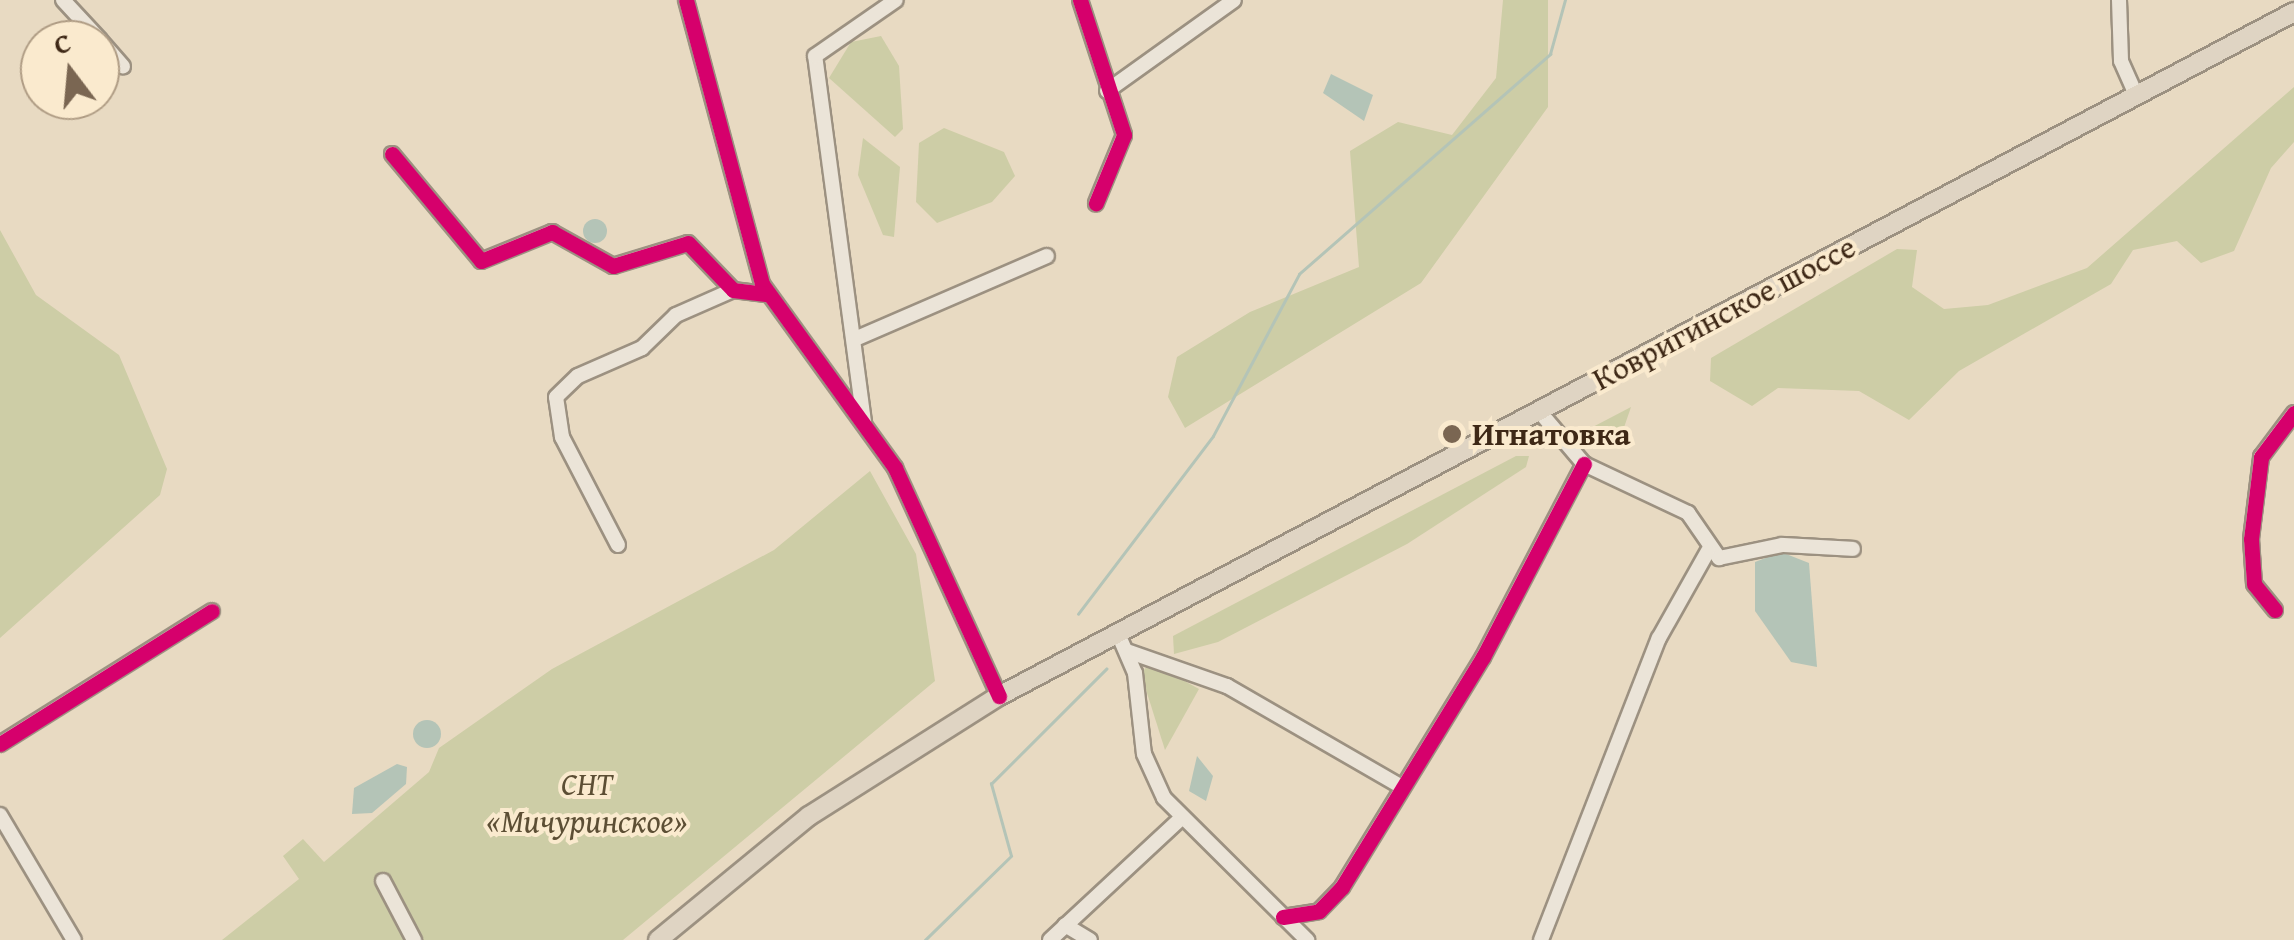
<!DOCTYPE html>
<meta charset="utf-8">
<style>
body{margin:0}
#map{position:relative;width:2294px;height:940px;overflow:hidden;background:#e8dac2;font-family:"Gentium Book Plus",serif}
div>[style]{position:absolute}
[style*='--x']{left:calc(var(--x)*1px);top:calc(var(--y)*1px);width:calc(var(--w)*1px);rotate:calc(var(--a)*1deg)}
.green>*{inset:0;background:#cdcda6}
.water>*{inset:0;background:#b4c4b7}
.round{border-radius:50%}
.stream>*{height:2.5px;margin:-1.25px;padding:0 1.25px;transform-origin:1.25px;border-radius:1.25px;background:#b4c4b7}
.roads{filter:drop-shadow(2px 0 #9c9181) drop-shadow(-2px 0 #9c9181) drop-shadow(0 2px #9c9181) drop-shadow(0 -2px #9c9181)}
.minor>*{height:14px;margin:-7px;padding:0 7px;transform-origin:7px;border-radius:7px;background:#ebe4d8}
.major>*{height:18px;margin:-9px;padding:0 9px;transform-origin:9px;border-radius:9px;background:#dfd4c3}
.cycleway>*{height:15px;margin:-7.5px;padding:0 7.5px;transform-origin:7.5px;border-radius:7.5px;background:#d6006c}
.dots>*{width:28px;height:28px;translate:-50% -50%;box-sizing:border-box;border:5px solid #faeace;border-radius:50%}
span{translate:-50% -50%;white-space:nowrap;text-align:center;line-height:1.15;-webkit-text-stroke:8px #faeace;paint-order:stroke}
.street-label{font-size:32px;color:#3e2816}
.poi-label{font-size:32px;color:#3e2816;font-weight:700}
.left{translate:0 -50%;text-align:left}
.park-label{font-size:32px;color:#5c4e34;font-style:italic}
.north{position:absolute;left:20px;top:20px;width:100px;height:100px;box-sizing:border-box;background:#faeace;border:2px solid #af9c84;border-radius:50%;rotate:344deg;font-size:28px;font-weight:700;line-height:40px;text-align:center;color:#3e2816}
.north::after{content:'';display:block;margin:auto;width:35px;height:45px;background:#7a6652;clip-path:polygon(50% 0,100% 100%,50% 72%,0 100%)}
</style>
<div id="map">
<div class="green">
<div style="clip-path:polygon(1503px 0,1548px 0,1548px 107px,1421px 283px,1185px 428px,1168px 397px,1177px 357px,1250px 312px,1359px 267px,1350px 151px,1398px 122px,1452px 135px,1496px 78px)"></div>
<div style="clip-path:polygon(881px 36px,899px 66px,903px 129px,895px 137px,829px 78px,851px 42px)"></div>
<div style="clip-path:polygon(2294px 87px,2294px 142px,2271px 168px,2234px 251px,2201px 263px,2177px 241px,2133px 250px,2111px 284px,1959px 371px,1909px 420px,1859px 391px,1778px 388px,1752px 406px,1710px 381px,1711px 358px,1897px 249px,1917px 250px,1912px 287px,1944px 309px,1988px 305px,2087px 268px)"></div>
<div style="clip-path:polygon(944px 128px,1004px 152px,1015px 176px,992px 202px,937px 223px,916px 202px,919px 143px)"></div>
<div style="clip-path:polygon(863px 138px,900px 167px,894px 237px,883px 235px,858px 175px)"></div>
<div style="clip-path:polygon(0 230px,36px 295px,119px 355px,167px 469px,160px 495px,0 638px)"></div>
<div style="clip-path:polygon(1631px 407px,1620px 439px,1590px 446px,1587px 430px)"></div>
<div style="clip-path:polygon(1516px 456px,1529px 456px,1526px 467px,1407px 544px,1218px 642px,1174px 654px,1173px 636px)"></div>
<div style="clip-path:polygon(870px 471px,916px 554px,935px 681px,623px 940px,222px 940px,299px 879px,283px 856px,303px 839px,324px 862px,429px 772px,439px 748px,552px 669px,774px 550px)"></div>
<div style="clip-path:polygon(1150px 662px,1199px 689px,1165px 750px,1141px 674px)"></div>
</div>
<div class="water">
<div style="clip-path:polygon(1331px 74px,1373px 95px,1364px 121px,1323px 93px)"></div>
<div class="round" style="left:583px;top:219px;width:24px;height:24px"></div>
<div style="clip-path:polygon(1781px 552px,1809px 563px,1817px 667px,1791px 662px,1755px 611px,1755px 562px)"></div>
<div class="round" style="left:413px;top:720px;width:28px;height:28px"></div>
<div style="clip-path:polygon(1197px 756px,1213px 776px,1206px 801px,1189px 791px)"></div>
<div style="clip-path:polygon(397px 764px,407px 767px,406px 784px,372px 813px,352px 814px,354px 788px)"></div>
</div>
<div class="stream">
<div style="--x:1078;--y:614;--w:223;--a:-52.8"></div>
<div style="--x:1213;--y:436;--w:183;--a:-62"></div>
<div style="--x:1299;--y:274;--w:334;--a:-41.2"></div>
<div style="--x:1550;--y:54;--w:56;--a:-74.5"></div>
<div style="--x:925;--y:940;--w:120;--a:-44.3"></div>
<div style="--x:1011;--y:856;--w:75;--a:-105.5"></div>
<div style="--x:991;--y:784;--w:163;--a:-45"></div>
</div>
<div class="roads">
<div class="minor">
<div style="--x:63;--y:0;--w:54;--a:47.2"></div>
<div style="--x:686;--y:0;--w:294;--a:75"></div>
<div style="--x:762;--y:284;--w:227;--a:54.1"></div>
<div style="--x:895;--y:468;--w:251;--a:65.5"></div>
<div style="--x:1080;--y:0;--w:142;--a:71.9"></div>
<div style="--x:1124;--y:135;--w:74;--a:112.4"></div>
<div style="--x:2119;--y:0;--w:61;--a:88.1"></div>
<div style="--x:2121;--y:61;--w:37;--a:66"></div>
<div style="--x:100;--y:40;--w:35;--a:49"></div>
<div style="--x:1107;--y:91;--w:156;--a:-35.6"></div>
<div style="--x:392;--y:154;--w:139;--a:50.2"></div>
<div style="--x:481;--y:261;--w:77;--a:-22.2"></div>
<div style="--x:552;--y:232;--w:70;--a:29.1"></div>
<div style="--x:613;--y:266;--w:78;--a:-17"></div>
<div style="--x:688;--y:243;--w:65;--a:46.2"></div>
<div style="--x:733;--y:290;--w:35;--a:7"></div>
<div style="--x:855;--y:339;--w:209;--a:-23.4"></div>
<div style="--x:1539;--y:411;--w:70;--a:49.7"></div>
<div style="--x:1584;--y:464;--w:115;--a:25.2"></div>
<div style="--x:1688;--y:513;--w:55;--a:55.4"></div>
<div style="--x:1719;--y:558;--w:64;--a:-11.7"></div>
<div style="--x:1782;--y:545;--w:71;--a:3.2"></div>
<div style="--x:864;--y:422;--w:369;--a:-97.6"></div>
<div style="--x:815;--y:56;--w:98;--a:-34.7"></div>
<div style="--x:618;--y:545;--w:122;--a:-117.4"></div>
<div style="--x:562;--y:437;--w:40;--a:-98.5"></div>
<div style="--x:556;--y:397;--w:30;--a:-44"></div>
<div style="--x:578;--y:376;--w:70;--a:-23.6"></div>
<div style="--x:642;--y:348;--w:47;--a:-44.1"></div>
<div style="--x:676;--y:315;--w:62;--a:-23.7"></div>
<div style="--x:2275;--y:610;--w:33;--a:-129"></div>
<div style="--x:2254;--y:584;--w:45;--a:-93.8"></div>
<div style="--x:2251;--y:539;--w:83;--a:-83"></div>
<div style="--x:2261;--y:457;--w:55;--a:-53.1"></div>
<div style="--x:1119;--y:636;--w:40;--a:66.6"></div>
<div style="--x:1135;--y:673;--w:81;--a:83.7"></div>
<div style="--x:1144;--y:754;--w:48;--a:65.6"></div>
<div style="--x:1164;--y:798;--w:202;--a:44.8"></div>
<div style="--x:1127;--y:651;--w:106;--a:19.3"></div>
<div style="--x:1227;--y:686;--w:200;--a:30"></div>
<div style="--x:0;--y:744;--w:250;--a:-32.1"></div>
<div style="--x:0;--y:815;--w:145;--a:59.4"></div>
<div style="--x:383;--y:881;--w:67;--a:62.3"></div>
<div style="--x:1283;--y:917;--w:36;--a:-9"></div>
<div style="--x:1319;--y:911;--w:33;--a:-46"></div>
<div style="--x:1342;--y:887;--w:270;--a:-58.5"></div>
<div style="--x:1483;--y:657;--w:218;--a:-62.4"></div>
<div style="--x:1065;--y:925;--w:29;--a:31"></div>
<div style="--x:1050;--y:940;--w:178;--a:-42.9"></div>
<div style="--x:1541;--y:940;--w:324;--a:-68.7"></div>
<div style="--x:1659;--y:638;--w:100;--a:-60.6"></div>
</div>
<div class="major">
<div style="--x:658;--y:940;--w:195;--a:-39.4"></div>
<div style="--x:809;--y:816;--w:225;--a:-32.3"></div>
<div style="--x:999;--y:696;--w:1465;--a:-27.84"></div>
</div>
</div>
<div class="cycleway">
<div style="--x:686;--y:0;--w:294;--a:75"></div>
<div style="--x:762;--y:284;--w:227;--a:54.1"></div>
<div style="--x:895;--y:468;--w:251;--a:65.5"></div>
<div style="--x:1080;--y:0;--w:142;--a:71.9"></div>
<div style="--x:1124;--y:135;--w:74;--a:112.4"></div>
<div style="--x:392;--y:154;--w:139;--a:50.2"></div>
<div style="--x:481;--y:261;--w:77;--a:-22.2"></div>
<div style="--x:552;--y:232;--w:70;--a:29.1"></div>
<div style="--x:613;--y:266;--w:78;--a:-17"></div>
<div style="--x:688;--y:243;--w:65;--a:46.2"></div>
<div style="--x:733;--y:290;--w:35;--a:7"></div>
<div style="--x:2275;--y:610;--w:33;--a:-129"></div>
<div style="--x:2254;--y:584;--w:45;--a:-93.8"></div>
<div style="--x:2251;--y:539;--w:83;--a:-83"></div>
<div style="--x:2261;--y:457;--w:55;--a:-53.1"></div>
<div style="--x:0;--y:744;--w:250;--a:-32.1"></div>
<div style="--x:1283;--y:917;--w:36;--a:-9"></div>
<div style="--x:1319;--y:911;--w:33;--a:-46"></div>
<div style="--x:1342;--y:887;--w:270;--a:-58.5"></div>
<div style="--x:1483;--y:657;--w:218;--a:-62.4"></div>
</div>
<div class="dots">
<div style="left:1452px;top:434px;background:#7a6652"></div>
</div>
<div class="street-label">
<span style="left:1724px;top:313px;rotate:-28deg">Ковригинское шоссе</span>
</div>
<div class="poi-label">
<span class="left" style="left:1472px;top:434px">Игнатовка</span>
</div>
<div class="park-label">
<span style="left:587px;top:803px">СНТ<br>«Мичуринское»</span>
</div>
<div class="north">С</div>
</div>
